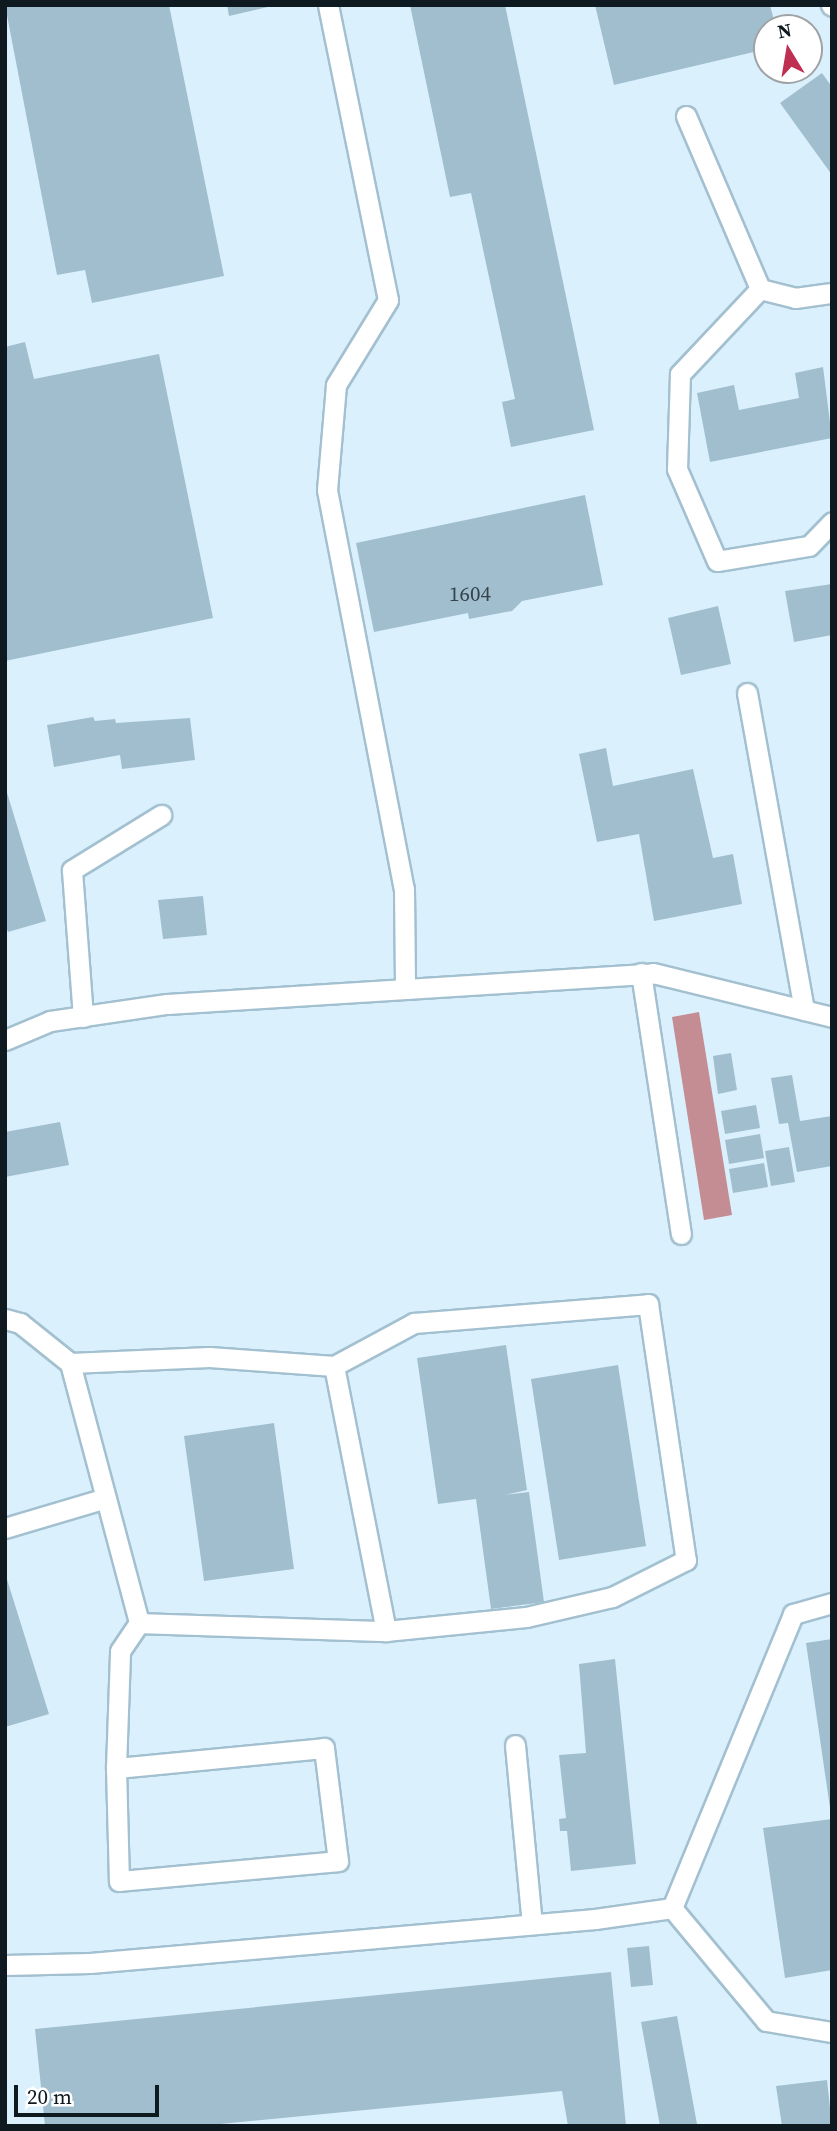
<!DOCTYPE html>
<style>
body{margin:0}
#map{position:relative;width:837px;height:2131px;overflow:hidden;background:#f5fbfe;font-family:"Source Serif 4",serif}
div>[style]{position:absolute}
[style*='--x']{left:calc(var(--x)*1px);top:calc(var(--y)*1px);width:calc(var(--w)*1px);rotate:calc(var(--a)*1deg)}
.built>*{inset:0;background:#daf1fd}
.water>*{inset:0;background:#c38d93}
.building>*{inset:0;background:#a1bece}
.roads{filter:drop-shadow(2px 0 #a3c0d0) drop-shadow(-2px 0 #a3c0d0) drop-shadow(0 2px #a3c0d0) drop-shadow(0 -2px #a3c0d0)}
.service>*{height:19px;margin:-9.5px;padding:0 9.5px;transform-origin:9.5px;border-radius:9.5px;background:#fff}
span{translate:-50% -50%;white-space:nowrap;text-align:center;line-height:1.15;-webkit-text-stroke:7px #fff;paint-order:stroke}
.number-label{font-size:21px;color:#34434c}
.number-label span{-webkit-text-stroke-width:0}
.frame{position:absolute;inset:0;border:7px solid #0f1a20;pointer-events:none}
.north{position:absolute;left:753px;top:14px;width:70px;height:70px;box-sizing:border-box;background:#fff;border:2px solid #9fa3a6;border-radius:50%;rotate:349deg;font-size:19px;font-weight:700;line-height:28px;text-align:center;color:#0f1a20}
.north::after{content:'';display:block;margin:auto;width:24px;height:32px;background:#bf2f51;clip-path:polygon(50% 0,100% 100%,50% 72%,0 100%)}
.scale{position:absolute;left:14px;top:2085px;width:145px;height:32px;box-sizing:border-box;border:4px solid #0f1a20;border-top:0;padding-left:9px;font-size:21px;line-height:24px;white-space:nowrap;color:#0f1a20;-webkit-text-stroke:5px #fff;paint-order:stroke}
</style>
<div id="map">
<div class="built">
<div style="clip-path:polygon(evenodd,5px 5px,832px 5px,832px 2126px,5px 2126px,5px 5px,767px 28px,809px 28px,809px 70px,767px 70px,767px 28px)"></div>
</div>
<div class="water">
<div style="clip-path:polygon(699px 1012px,732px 1215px,704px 1220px,672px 1017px)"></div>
</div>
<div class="building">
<div style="clip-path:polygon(5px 5px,169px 5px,224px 276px,92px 303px,85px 270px,57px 275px)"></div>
<div style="clip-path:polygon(227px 5px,272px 5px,272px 6px,229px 16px)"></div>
<div style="clip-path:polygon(410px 5px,505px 5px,594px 430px,511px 447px,502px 402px,515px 399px,471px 193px,450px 197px)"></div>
<div style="clip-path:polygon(595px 5px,770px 5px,776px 28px,767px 28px,767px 41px,756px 44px,758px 51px,614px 85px)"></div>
<div style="clip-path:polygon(822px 73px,832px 87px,832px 175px,780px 103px)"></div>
<div style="clip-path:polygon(25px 342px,34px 379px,159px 354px,213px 618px,5px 661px,5px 347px)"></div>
<div style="clip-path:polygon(823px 367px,832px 438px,710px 462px,697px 393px,734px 385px,739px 410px,799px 398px,795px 373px)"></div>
<div style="clip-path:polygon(585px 495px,603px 585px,522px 601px,512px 611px,469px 619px,468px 613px,374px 632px,356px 543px)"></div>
<div style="clip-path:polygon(832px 584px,832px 635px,794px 642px,785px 591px)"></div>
<div style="clip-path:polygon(718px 606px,731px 664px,681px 675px,668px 618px)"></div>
<div style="clip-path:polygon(93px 717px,95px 721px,115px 719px,116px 723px,190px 718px,195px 760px,122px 769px,120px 755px,54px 767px,47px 725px)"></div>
<div style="clip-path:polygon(606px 748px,613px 786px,693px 769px,713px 858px,733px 854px,742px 904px,654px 921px,639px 834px,597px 842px,579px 754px)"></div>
<div style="clip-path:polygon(5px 786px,46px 921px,8px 932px,5px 924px)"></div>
<div style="clip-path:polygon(203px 896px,207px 935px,163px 939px,158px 900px)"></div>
<div style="clip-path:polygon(731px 1053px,737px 1090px,718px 1094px,713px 1056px)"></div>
<div style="clip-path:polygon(792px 1075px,800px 1121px,832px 1116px,832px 1166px,797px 1172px,788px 1123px,779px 1124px,771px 1078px)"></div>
<div style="clip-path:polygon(756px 1105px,760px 1128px,725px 1134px,721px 1111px)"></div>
<div style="clip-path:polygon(60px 1122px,69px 1165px,5px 1177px,5px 1132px)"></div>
<div style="clip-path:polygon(760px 1134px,764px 1158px,729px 1164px,725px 1140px)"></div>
<div style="clip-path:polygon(789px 1147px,795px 1182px,771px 1186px,765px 1151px)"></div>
<div style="clip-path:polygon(764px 1163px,768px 1187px,733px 1193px,729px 1169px)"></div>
<div style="clip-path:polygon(506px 1345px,527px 1490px,504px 1495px,529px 1492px,544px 1602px,491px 1609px,476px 1499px,438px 1504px,417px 1358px)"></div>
<div style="clip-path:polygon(618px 1365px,646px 1546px,559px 1560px,531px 1379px)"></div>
<div style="clip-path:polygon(274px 1423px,294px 1569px,204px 1581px,184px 1436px)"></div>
<div style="clip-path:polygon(5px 1573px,49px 1714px,5px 1727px)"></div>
<div style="clip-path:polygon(832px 1639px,832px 1808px,830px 1808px,806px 1643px)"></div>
<div style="clip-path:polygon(615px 1659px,636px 1864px,571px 1871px,567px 1831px,560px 1831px,559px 1819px,566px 1818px,559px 1755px,586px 1753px,579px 1664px)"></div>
<div style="clip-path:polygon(832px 1819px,832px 1970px,785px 1978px,763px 1828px)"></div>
<div style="clip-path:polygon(649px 1946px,653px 1985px,631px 1987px,627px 1948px)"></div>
<div style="clip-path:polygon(611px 1972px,626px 2126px,568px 2126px,562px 2091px,200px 2126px,45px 2126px,35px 2029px)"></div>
<div style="clip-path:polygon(677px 2016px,697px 2124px,660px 2126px,641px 2022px)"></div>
<div style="clip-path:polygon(827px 2080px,832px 2126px,782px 2126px,776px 2086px)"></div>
</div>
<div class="roads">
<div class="service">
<div style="--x:328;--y:5;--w:301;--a:78.5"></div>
<div style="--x:388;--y:300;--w:100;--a:121.5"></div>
<div style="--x:336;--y:385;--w:105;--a:94.9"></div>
<div style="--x:327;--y:490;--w:406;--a:79.1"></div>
<div style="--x:404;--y:889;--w:100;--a:89.4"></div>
<div style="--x:831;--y:5;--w:1;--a:45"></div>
<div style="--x:686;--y:116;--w:188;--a:66.8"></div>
<div style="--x:760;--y:289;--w:36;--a:14"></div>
<div style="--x:795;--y:298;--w:37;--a:-8"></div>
<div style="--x:760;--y:289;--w:117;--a:133.3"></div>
<div style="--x:680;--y:374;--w:95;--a:91.8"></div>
<div style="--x:677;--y:469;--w:100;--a:66.5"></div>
<div style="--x:717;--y:561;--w:93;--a:-9.3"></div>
<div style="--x:809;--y:546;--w:33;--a:-46"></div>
<div style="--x:747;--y:693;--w:322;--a:79.8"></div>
<div style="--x:641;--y:973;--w:264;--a:81.3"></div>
<div style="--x:83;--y:1017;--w:147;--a:-94.3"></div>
<div style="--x:72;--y:870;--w:105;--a:-31.7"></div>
<div style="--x:5;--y:1040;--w:49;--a:-22.9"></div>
<div style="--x:50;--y:1021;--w:118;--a:-8.3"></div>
<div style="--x:167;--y:1004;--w:487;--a:-3.6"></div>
<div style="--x:653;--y:973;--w:184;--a:13.8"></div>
<div style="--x:5;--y:1319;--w:16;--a:15"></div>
<div style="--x:20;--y:1323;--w:64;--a:38.7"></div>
<div style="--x:70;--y:1363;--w:269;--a:75.1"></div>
<div style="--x:139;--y:1623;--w:247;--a:1.9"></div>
<div style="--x:386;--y:1631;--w:270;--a:-101.1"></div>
<div style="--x:334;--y:1366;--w:125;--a:-175.9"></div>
<div style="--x:209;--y:1357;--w:139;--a:177.5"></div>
<div style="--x:334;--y:1366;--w:91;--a:-28.3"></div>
<div style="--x:414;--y:1323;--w:235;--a:-4.6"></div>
<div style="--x:648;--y:1304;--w:259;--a:81.6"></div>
<div style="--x:686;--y:1560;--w:83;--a:153.4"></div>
<div style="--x:612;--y:1597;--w:88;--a:166.9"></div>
<div style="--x:526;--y:1617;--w:141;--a:174.3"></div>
<div style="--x:5;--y:1528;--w:105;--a:-16.5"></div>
<div style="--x:515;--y:1745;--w:180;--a:84.6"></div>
<div style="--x:116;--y:1768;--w:113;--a:88.5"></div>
<div style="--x:119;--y:1881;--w:220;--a:-5.2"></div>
<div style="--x:338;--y:1861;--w:114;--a:-97.1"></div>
<div style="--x:324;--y:1748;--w:209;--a:174.5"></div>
<div style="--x:116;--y:1768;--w:117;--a:-88"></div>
<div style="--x:120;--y:1651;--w:34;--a:-56"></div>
<div style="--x:672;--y:1908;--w:147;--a:50.2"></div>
<div style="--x:766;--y:2021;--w:67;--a:9.5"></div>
<div style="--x:5;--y:1965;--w:85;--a:-1.3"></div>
<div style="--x:90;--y:1963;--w:507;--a:-4.98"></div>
<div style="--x:595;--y:1919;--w:78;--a:-8.1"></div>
<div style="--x:672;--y:1908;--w:318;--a:-67.6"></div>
<div style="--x:793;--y:1614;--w:41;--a:-15.8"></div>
</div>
</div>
<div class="number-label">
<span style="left:470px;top:594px">1604</span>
</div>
<div class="frame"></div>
<div class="north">N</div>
<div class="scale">20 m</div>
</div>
